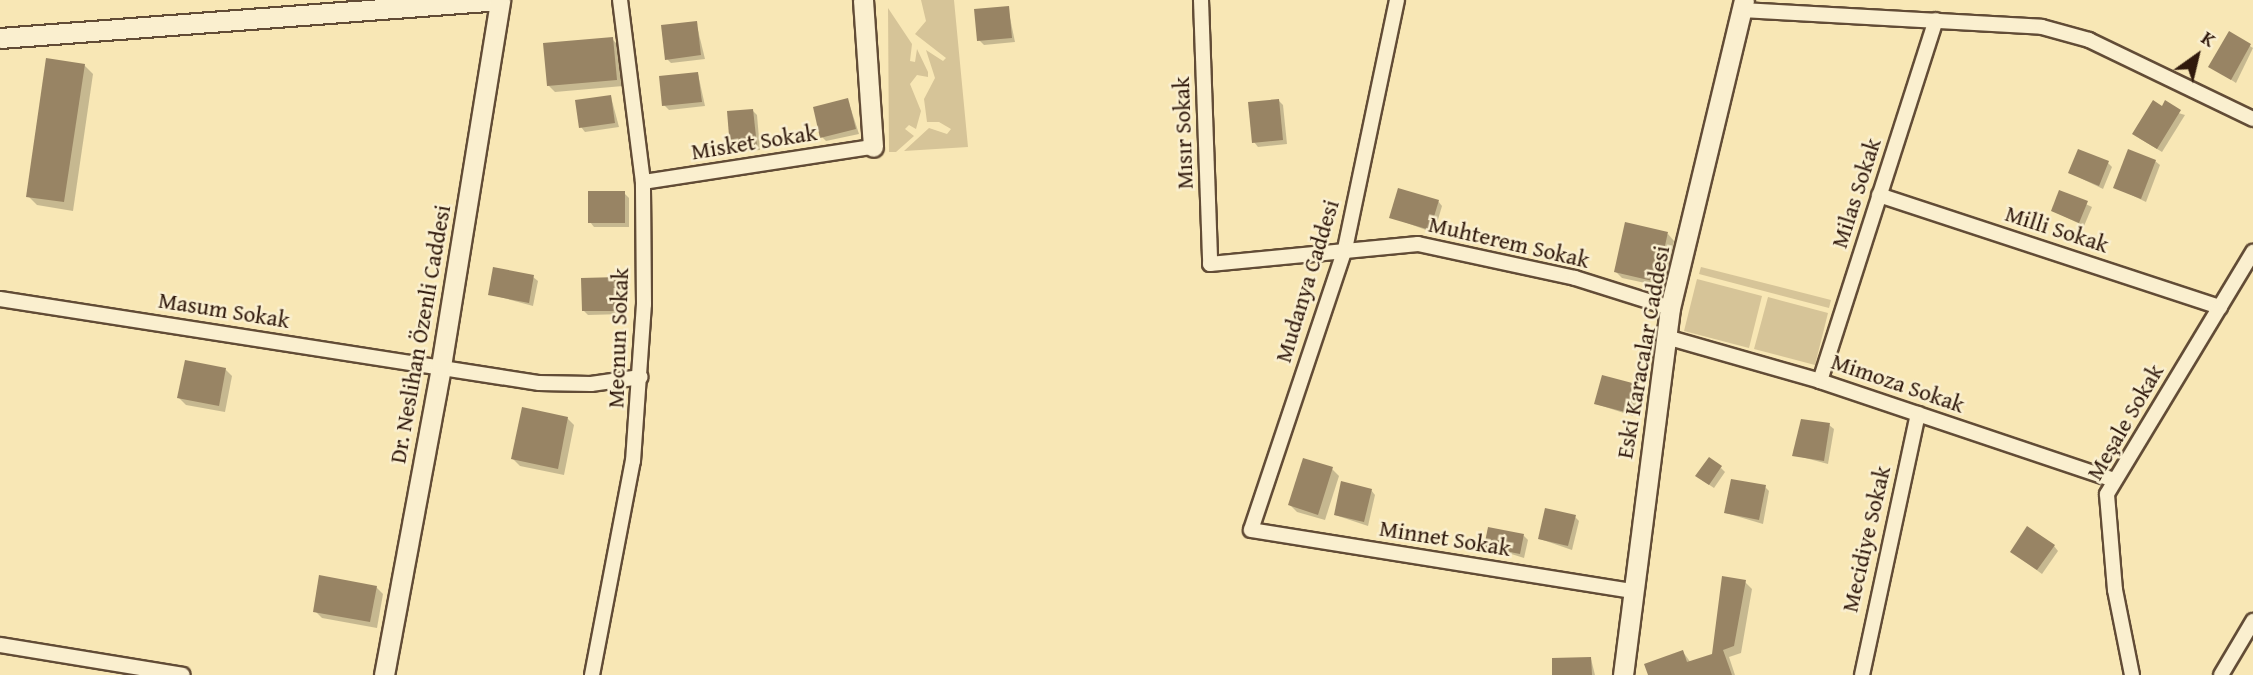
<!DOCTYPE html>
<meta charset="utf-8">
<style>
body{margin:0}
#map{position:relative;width:2253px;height:675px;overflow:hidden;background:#f8e7b5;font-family:"Gentium Book Plus",serif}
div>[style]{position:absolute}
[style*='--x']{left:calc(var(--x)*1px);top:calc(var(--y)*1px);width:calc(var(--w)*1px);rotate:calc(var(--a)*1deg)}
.green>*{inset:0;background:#d6c498}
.shadow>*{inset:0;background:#0003}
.building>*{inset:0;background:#988464}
.roads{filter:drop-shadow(2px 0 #624c36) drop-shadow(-2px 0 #624c36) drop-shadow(0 2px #624c36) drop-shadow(0 -2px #624c36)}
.minor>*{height:14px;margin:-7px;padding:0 7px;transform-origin:7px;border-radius:7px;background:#faefcf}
.tertiary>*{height:19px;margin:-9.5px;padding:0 9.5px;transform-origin:9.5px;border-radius:9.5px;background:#faefcf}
span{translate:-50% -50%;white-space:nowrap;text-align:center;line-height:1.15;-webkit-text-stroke:5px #faefcf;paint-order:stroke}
.street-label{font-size:23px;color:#30190c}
.north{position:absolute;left:2162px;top:21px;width:70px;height:70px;-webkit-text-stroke:5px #faefcf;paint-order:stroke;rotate:34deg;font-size:19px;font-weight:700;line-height:28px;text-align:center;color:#30190c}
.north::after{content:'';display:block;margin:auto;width:24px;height:32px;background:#30190c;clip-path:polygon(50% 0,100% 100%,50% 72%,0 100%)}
</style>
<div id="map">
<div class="green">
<div style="clip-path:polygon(921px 0,954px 0,968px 147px,904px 151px,929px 128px,947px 134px,951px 129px,939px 122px,927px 122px,924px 99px,935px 78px,926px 50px,943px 61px,946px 58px,915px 34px,926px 21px)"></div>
<div style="clip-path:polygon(888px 8px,912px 44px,910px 61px,915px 62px,917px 49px,928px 72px,928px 77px,917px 75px,910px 84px,921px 111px,916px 129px,909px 125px,905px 129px,914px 136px,896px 152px,889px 152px)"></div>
<div style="clip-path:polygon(1701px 267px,1831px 300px,1829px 308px,1699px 274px)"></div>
<div style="clip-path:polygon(1697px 279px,1762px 296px,1749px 348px,1684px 331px)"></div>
<div style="clip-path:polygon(1768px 297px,1828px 313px,1815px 365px,1754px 349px)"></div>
</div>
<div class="shadow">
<div style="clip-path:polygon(1008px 8px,1015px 42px,984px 45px,979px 40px)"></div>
<div style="clip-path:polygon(696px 22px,705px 59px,671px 63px,667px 59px)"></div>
<div style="clip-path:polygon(2229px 33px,2253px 48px,2236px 83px,2210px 66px)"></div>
<div style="clip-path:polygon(612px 39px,619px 46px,623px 86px,555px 92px,548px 85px)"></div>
<div style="clip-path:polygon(84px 65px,93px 74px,73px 211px,37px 205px,28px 196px)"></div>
<div style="clip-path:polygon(698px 74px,705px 106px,669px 110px,664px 105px)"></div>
<div style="clip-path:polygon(611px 97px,619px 127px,585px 132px,581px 127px)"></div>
<div style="clip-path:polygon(848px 100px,859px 134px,826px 141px,822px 137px)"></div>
<div style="clip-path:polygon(1279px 101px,1283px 105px,1287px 144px,1258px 147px,1254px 142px)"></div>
<div style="clip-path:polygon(2162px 108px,2185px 115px,2162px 152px,2139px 138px)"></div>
<div style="clip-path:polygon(753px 111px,757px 115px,760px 150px,736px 152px,732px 147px)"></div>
<div style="clip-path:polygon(2155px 161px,2160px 165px,2146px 202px,2115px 187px)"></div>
<div style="clip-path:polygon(2108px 163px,2112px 167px,2103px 189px,2070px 173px)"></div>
<div style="clip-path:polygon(2060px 192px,2092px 207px,2084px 226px,2053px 211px)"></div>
<div style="clip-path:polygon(624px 193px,629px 198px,629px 227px,594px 227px,590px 222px)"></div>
<div style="clip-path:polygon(1438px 201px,1442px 206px,1434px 233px,1391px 217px)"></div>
<div style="clip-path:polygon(1668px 234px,1674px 241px,1664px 287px,1622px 278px,1615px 271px)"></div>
<div style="clip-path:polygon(533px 277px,538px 281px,533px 306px,489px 294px)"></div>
<div style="clip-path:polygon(619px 279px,624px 284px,624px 314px,588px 315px,583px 310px)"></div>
<div style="clip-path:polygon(225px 369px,232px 376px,225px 412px,186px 405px,179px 398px)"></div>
<div style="clip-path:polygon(1635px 386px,1639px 390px,1633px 416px,1596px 404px)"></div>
<div style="clip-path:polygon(567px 418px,574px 425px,564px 475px,520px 466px,513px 459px)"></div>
<div style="clip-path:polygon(1829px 425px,1834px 429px,1828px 464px,1794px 455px)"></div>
<div style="clip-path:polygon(1721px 468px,1725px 472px,1714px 488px,1702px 480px)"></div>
<div style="clip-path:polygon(1332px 469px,1339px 476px,1325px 520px,1297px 512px,1290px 505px)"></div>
<div style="clip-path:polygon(1765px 487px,1769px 491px,1763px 524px,1726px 513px)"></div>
<div style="clip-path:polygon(1371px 490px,1375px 495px,1368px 526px,1335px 515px)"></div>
<div style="clip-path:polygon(1575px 517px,1579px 521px,1572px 550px,1540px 539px)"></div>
<div style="clip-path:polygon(1524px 536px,1528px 540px,1524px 558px,1486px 546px)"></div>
<div style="clip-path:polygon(2054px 546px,2058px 551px,2042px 574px,2017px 556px)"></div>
<div style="clip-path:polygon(1745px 582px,1752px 589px,1741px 653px,1729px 657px,1735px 675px,1650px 675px,1683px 652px,1691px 663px,1714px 655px)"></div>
<div style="clip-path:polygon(376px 587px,383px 594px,377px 628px,322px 618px,315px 611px)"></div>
<div style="clip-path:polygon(1591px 659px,1595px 675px,1554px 675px)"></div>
</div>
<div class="building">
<div style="clip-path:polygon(1009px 6px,1012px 38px,977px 41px,974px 9px)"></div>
<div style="clip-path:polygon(697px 21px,701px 55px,665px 60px,661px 25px)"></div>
<div style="clip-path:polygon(2229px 31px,2251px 44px,2231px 80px,2208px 67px)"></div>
<div style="clip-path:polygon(613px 37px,617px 80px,547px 86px,543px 43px)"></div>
<div style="clip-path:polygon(46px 58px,85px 64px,64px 202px,26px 197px)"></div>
<div style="clip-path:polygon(698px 72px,702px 102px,662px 106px,659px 76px)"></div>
<div style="clip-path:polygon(611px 95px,615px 123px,579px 128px,575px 100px)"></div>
<div style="clip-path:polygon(848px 98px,856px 129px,820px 138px,813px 107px)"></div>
<div style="clip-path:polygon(1279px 99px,1283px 140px,1252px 143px,1248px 102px)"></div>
<div style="clip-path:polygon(2153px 100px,2162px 106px,2165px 100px,2181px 110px,2157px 149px,2132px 134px)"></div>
<div style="clip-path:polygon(753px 109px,757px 146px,730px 148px,727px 111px)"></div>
<div style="clip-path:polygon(2078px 149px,2109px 161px,2099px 186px,2068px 173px)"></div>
<div style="clip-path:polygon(2128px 149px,2156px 160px,2141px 199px,2113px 188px)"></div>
<div style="clip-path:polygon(1398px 188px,1439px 200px,1430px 230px,1389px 218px)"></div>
<div style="clip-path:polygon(2059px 190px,2088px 201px,2079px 223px,2051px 211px)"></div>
<div style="clip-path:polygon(588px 191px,625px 191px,625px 223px,588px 223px)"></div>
<div style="clip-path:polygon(1625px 222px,1668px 232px,1657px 282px,1614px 272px)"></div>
<div style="clip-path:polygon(493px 267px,534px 275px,529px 303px,488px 295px)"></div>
<div style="clip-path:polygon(620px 277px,621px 311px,582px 311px,581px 278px)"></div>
<div style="clip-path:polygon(185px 360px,226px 368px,219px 406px,177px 398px)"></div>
<div style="clip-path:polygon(1602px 375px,1636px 384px,1629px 413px,1594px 404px)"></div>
<div style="clip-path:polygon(522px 407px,568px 417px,558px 469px,511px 459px)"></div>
<div style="clip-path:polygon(1801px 419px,1830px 423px,1824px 461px,1792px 456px)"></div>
<div style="clip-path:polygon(1709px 457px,1722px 466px,1709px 485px,1695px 476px)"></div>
<div style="clip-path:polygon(1303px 458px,1333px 467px,1318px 515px,1288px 505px)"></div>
<div style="clip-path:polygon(1731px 479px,1766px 485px,1759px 520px,1724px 513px)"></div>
<div style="clip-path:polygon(1341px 481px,1372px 489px,1364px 522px,1334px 515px)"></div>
<div style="clip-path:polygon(1545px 508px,1576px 515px,1568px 546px,1538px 539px)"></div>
<div style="clip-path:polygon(2027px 526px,2055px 545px,2037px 570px,2010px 552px)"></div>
<div style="clip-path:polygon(1488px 527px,1524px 534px,1520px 554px,1484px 547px)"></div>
<div style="clip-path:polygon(319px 575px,377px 586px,370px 622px,313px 612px)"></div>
<div style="clip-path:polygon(1722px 576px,1746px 580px,1734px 646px,1723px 650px,1732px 675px,1648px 675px,1644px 664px,1683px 650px,1687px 662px,1712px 654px)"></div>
<div style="clip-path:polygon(1591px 657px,1592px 675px,1552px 675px,1552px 658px)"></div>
</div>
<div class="roads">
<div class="minor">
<div style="--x:1201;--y:0;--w:264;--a:88"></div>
<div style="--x:1210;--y:264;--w:209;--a:-5.5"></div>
<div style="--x:1418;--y:244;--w:161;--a:12.2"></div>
<div style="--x:1575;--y:278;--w:100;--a:17.5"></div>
<div style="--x:1397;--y:0;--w:254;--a:101.8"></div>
<div style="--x:1345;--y:249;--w:296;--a:108.5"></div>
<div style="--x:1251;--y:530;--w:386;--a:9.1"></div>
<div style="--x:1742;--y:10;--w:300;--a:3.2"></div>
<div style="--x:2042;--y:27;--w:49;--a:15.5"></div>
<div style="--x:2089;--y:40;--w:182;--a:25.7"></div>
<div style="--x:643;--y:182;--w:233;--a:-8.7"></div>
<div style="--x:1879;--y:195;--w:359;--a:18.2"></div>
<div style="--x:0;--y:299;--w:546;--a:8.86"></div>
<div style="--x:539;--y:383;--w:52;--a:1.1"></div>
<div style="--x:591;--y:384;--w:50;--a:-8"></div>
<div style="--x:1666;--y:337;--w:160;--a:15.9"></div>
<div style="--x:1820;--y:381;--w:310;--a:18.6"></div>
<div style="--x:1820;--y:381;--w:379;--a:-72.2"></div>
<div style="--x:0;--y:645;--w:185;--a:9.3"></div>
<div style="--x:592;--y:675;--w:218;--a:-79.2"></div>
<div style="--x:633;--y:461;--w:157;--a:-86"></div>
<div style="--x:644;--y:304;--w:122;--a:-90.5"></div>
<div style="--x:643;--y:182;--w:183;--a:-97.2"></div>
<div style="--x:1862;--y:675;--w:267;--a:-77.9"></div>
<div style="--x:2132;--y:675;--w:87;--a:-101.3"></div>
<div style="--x:2115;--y:590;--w:96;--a:-94.8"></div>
<div style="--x:2107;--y:494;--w:283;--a:-58.9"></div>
<div style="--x:2221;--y:675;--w:63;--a:-59.3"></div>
</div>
<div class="tertiary">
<div style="--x:863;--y:0;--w:147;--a:86.1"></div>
<div style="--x:0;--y:38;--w:500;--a:-4.35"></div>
<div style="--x:384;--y:675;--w:314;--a:-79.5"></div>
<div style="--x:441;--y:366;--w:371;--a:-80.8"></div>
<div style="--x:1623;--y:675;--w:370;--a:-82.7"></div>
<div style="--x:1670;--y:308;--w:317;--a:-76.5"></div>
</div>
</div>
<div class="street-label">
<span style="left:1183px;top:133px;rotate:-92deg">Mısır Sokak</span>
<span style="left:754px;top:142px;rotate:-9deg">Misket Sokak</span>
<span style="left:1856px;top:193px;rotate:-72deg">Milas Sokak</span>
<span style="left:2057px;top:229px;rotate:18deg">Milli Sokak</span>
<span style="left:1509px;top:242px;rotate:13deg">Muhterem Sokak</span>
<span style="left:1307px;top:281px;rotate:-73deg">Mudanya Caddesi</span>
<span style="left:224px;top:310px;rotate:9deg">Masum Sokak</span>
<span style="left:420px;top:334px;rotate:-80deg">Dr. Neslihan Özenli Caddesi</span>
<span style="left:618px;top:338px;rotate:-88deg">Mecnun Sokak</span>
<span style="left:1643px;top:352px;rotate:-80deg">Eski Karacalar Caddesi</span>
<span style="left:1898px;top:383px;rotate:19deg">Mimoza Sokak</span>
<span style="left:2125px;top:422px;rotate:-60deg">Meşale Sokak</span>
<span style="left:1445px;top:538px;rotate:9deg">Minnet Sokak</span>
<span style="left:1866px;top:539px;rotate:-77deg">Mecidiye Sokak</span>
</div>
<div class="north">K</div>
</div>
